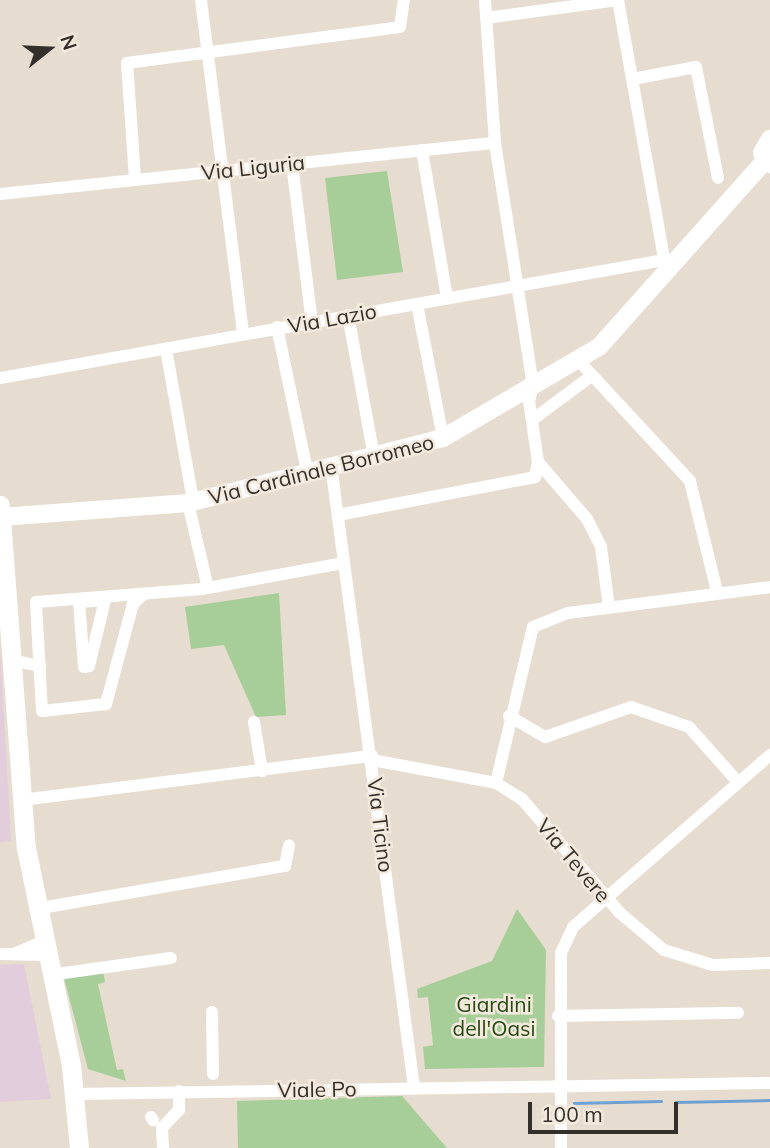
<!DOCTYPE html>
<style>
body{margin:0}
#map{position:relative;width:770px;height:1148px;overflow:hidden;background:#e7dcd0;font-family:Mulish,sans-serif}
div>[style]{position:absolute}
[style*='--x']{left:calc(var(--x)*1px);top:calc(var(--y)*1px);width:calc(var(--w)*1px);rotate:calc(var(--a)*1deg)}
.commercial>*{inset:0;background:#e2cddc}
.green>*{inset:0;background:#a7cd99}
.stream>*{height:2.5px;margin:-1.25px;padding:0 1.25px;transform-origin:1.25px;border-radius:1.25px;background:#70a1d3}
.street>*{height:12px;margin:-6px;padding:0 6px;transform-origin:6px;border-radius:6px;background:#fff}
.secondary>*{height:18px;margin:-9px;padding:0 9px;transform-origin:9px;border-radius:9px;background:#fff}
.primary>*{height:19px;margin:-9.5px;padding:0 9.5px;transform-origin:9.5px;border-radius:9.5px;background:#fff}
span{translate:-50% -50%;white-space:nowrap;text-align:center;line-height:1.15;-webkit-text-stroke:5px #f4e9dd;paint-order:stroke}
.street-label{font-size:21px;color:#332f2a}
.park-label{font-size:21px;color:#254b11}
.north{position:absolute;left:14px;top:14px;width:70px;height:70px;-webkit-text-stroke:5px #f4e9dd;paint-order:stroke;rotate:72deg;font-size:19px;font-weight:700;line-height:28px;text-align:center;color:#332f2a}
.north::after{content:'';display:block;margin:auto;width:24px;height:32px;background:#332f2a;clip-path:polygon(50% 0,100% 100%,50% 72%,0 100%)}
.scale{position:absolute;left:528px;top:1102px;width:150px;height:32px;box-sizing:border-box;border:4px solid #332f2a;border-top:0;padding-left:9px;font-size:21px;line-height:24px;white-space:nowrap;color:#332f2a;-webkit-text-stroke:5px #f4e9dd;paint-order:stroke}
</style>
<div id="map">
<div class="commercial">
<div style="clip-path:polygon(0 645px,11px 841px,0 843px)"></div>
<div style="clip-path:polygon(24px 964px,51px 1099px,0 1102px,0 965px)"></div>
</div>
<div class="green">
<div style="clip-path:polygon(387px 171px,403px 272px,337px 280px,325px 178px)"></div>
<div style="clip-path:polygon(279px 593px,286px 715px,256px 717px,224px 645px,191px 649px,185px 607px)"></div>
<div style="clip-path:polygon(517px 909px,546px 950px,544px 1067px,425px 1069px,423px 1047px,433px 1045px,428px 997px,418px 998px,417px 989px,492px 961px)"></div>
<div style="clip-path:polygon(103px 971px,105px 982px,98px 984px,117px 1070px,123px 1069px,126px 1081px,88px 1069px,64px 978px)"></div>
<div style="clip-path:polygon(402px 1096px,447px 1148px,238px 1148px,237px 1101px)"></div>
</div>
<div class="stream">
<div style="--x:676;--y:1102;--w:94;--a:-1.2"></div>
<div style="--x:574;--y:1103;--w:87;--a:-1.3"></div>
</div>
<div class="street">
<div style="--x:201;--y:0;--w:336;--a:82.8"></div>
<div style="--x:485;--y:0;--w:143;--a:86"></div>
<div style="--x:495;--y:143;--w:247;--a:81.1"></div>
<div style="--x:533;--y:387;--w:15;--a:106"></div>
<div style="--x:529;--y:401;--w:62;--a:81.6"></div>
<div style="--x:538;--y:462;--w:75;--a:49.3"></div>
<div style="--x:587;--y:519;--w:31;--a:63"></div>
<div style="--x:601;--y:547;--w:61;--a:82.4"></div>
<div style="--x:618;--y:0;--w:269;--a:79.9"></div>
<div style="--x:486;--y:18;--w:133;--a:-7.8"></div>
<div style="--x:633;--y:79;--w:64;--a:-10.8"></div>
<div style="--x:696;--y:67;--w:113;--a:78.8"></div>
<div style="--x:422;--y:150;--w:150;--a:80.4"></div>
<div style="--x:292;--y:164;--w:159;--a:82.8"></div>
<div style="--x:135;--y:178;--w:115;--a:-94"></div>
<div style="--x:127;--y:63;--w:275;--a:-7.5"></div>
<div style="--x:400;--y:27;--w:27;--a:-82"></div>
<div style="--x:0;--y:194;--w:498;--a:-5.9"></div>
<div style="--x:417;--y:304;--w:136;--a:79"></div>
<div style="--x:348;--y:315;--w:144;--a:79.6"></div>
<div style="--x:277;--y:327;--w:147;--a:78.2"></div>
<div style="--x:166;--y:349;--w:154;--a:79.9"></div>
<div style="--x:579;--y:361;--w:163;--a:47.2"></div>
<div style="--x:690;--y:481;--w:114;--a:76.3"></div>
<div style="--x:0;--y:378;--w:674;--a:-10.08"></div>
<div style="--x:532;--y:420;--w:72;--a:-36.6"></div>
<div style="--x:331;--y:465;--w:628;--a:82.4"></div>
<div style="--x:188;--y:503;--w:87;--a:76.8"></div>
<div style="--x:338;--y:515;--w:201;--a:-10.9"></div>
<div style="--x:535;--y:477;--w:15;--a:-79"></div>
<div style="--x:144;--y:594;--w:15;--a:138"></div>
<div style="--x:133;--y:604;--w:104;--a:105.1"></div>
<div style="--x:106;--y:704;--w:64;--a:173.8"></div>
<div style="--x:42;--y:711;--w:109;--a:-93.2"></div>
<div style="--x:36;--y:602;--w:167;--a:-4.5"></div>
<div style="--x:202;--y:589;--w:143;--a:-10.4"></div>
<div style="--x:105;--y:600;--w:68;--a:103.6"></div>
<div style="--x:89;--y:666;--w:5;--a:169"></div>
<div style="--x:84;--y:667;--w:65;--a:-94.4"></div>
<div style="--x:79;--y:602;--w:26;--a:-4"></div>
<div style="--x:11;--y:660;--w:30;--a:12"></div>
<div style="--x:509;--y:716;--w:42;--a:30.3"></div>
<div style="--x:545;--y:737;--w:91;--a:-19.2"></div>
<div style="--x:631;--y:707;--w:61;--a:19"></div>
<div style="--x:689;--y:727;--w:72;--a:48.4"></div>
<div style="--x:254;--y:722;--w:50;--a:80.7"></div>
<div style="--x:372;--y:760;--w:126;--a:10.5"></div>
<div style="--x:496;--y:783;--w:31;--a:32"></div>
<div style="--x:522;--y:799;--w:150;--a:49.3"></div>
<div style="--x:620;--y:913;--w:57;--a:40.1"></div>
<div style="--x:664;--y:950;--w:51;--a:17"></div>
<div style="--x:713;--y:965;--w:57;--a:-2"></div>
<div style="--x:496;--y:783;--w:160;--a:-76.7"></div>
<div style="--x:533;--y:627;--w:38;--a:-22"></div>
<div style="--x:568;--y:613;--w:204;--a:-7.3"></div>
<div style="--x:22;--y:800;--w:353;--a:-7.2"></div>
<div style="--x:35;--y:909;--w:254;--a:-9.8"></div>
<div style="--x:285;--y:866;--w:21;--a:-79"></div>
<div style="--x:16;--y:953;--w:28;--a:-23"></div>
<div style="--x:0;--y:954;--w:45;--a:1.3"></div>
<div style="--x:50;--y:975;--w:122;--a:-8"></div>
<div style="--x:212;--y:1012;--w:62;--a:89.1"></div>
<div style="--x:558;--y:1016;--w:180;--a:-1"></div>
<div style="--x:76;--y:1094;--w:694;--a:-0.91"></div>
<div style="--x:151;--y:1117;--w:4;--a:56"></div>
<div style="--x:163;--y:1148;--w:20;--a:-93"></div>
<div style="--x:162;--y:1128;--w:25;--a:-47"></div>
<div style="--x:179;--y:1110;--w:19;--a:-90"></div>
<div style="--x:561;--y:1148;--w:195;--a:-90"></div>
<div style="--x:561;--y:953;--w:29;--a:-65"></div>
<div style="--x:573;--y:927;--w:262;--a:-41.1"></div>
</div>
<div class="secondary">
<div style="--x:770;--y:139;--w:16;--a:120"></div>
<div style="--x:762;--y:153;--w:14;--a:54"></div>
<div style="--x:1;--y:517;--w:188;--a:-4.3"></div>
<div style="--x:188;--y:503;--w:263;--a:-14.3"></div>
<div style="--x:443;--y:438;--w:181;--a:-30.3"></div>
<div style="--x:599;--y:347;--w:249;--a:-48.3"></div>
</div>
<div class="primary">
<div style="--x:0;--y:505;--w:344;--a:85.7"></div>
<div style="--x:26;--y:848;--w:222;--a:78.3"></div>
<div style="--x:71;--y:1065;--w:83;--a:84.5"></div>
</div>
<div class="street-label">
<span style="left:253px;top:167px;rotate:-6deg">Via Liguria</span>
<span style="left:332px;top:318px;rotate:-10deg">Via Lazio</span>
<span style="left:321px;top:469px;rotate:-14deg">Via Cardinale Borromeo</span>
<span style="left:381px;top:825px;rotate:83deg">Via Ticino</span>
<span style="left:574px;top:860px;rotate:50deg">Via Tevere</span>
<span style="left:317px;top:1089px;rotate:-1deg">Viale Po</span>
</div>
<div class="park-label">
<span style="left:494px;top:1016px">Giardini<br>dell'Oasi</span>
</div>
<div class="north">N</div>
<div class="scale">100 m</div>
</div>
